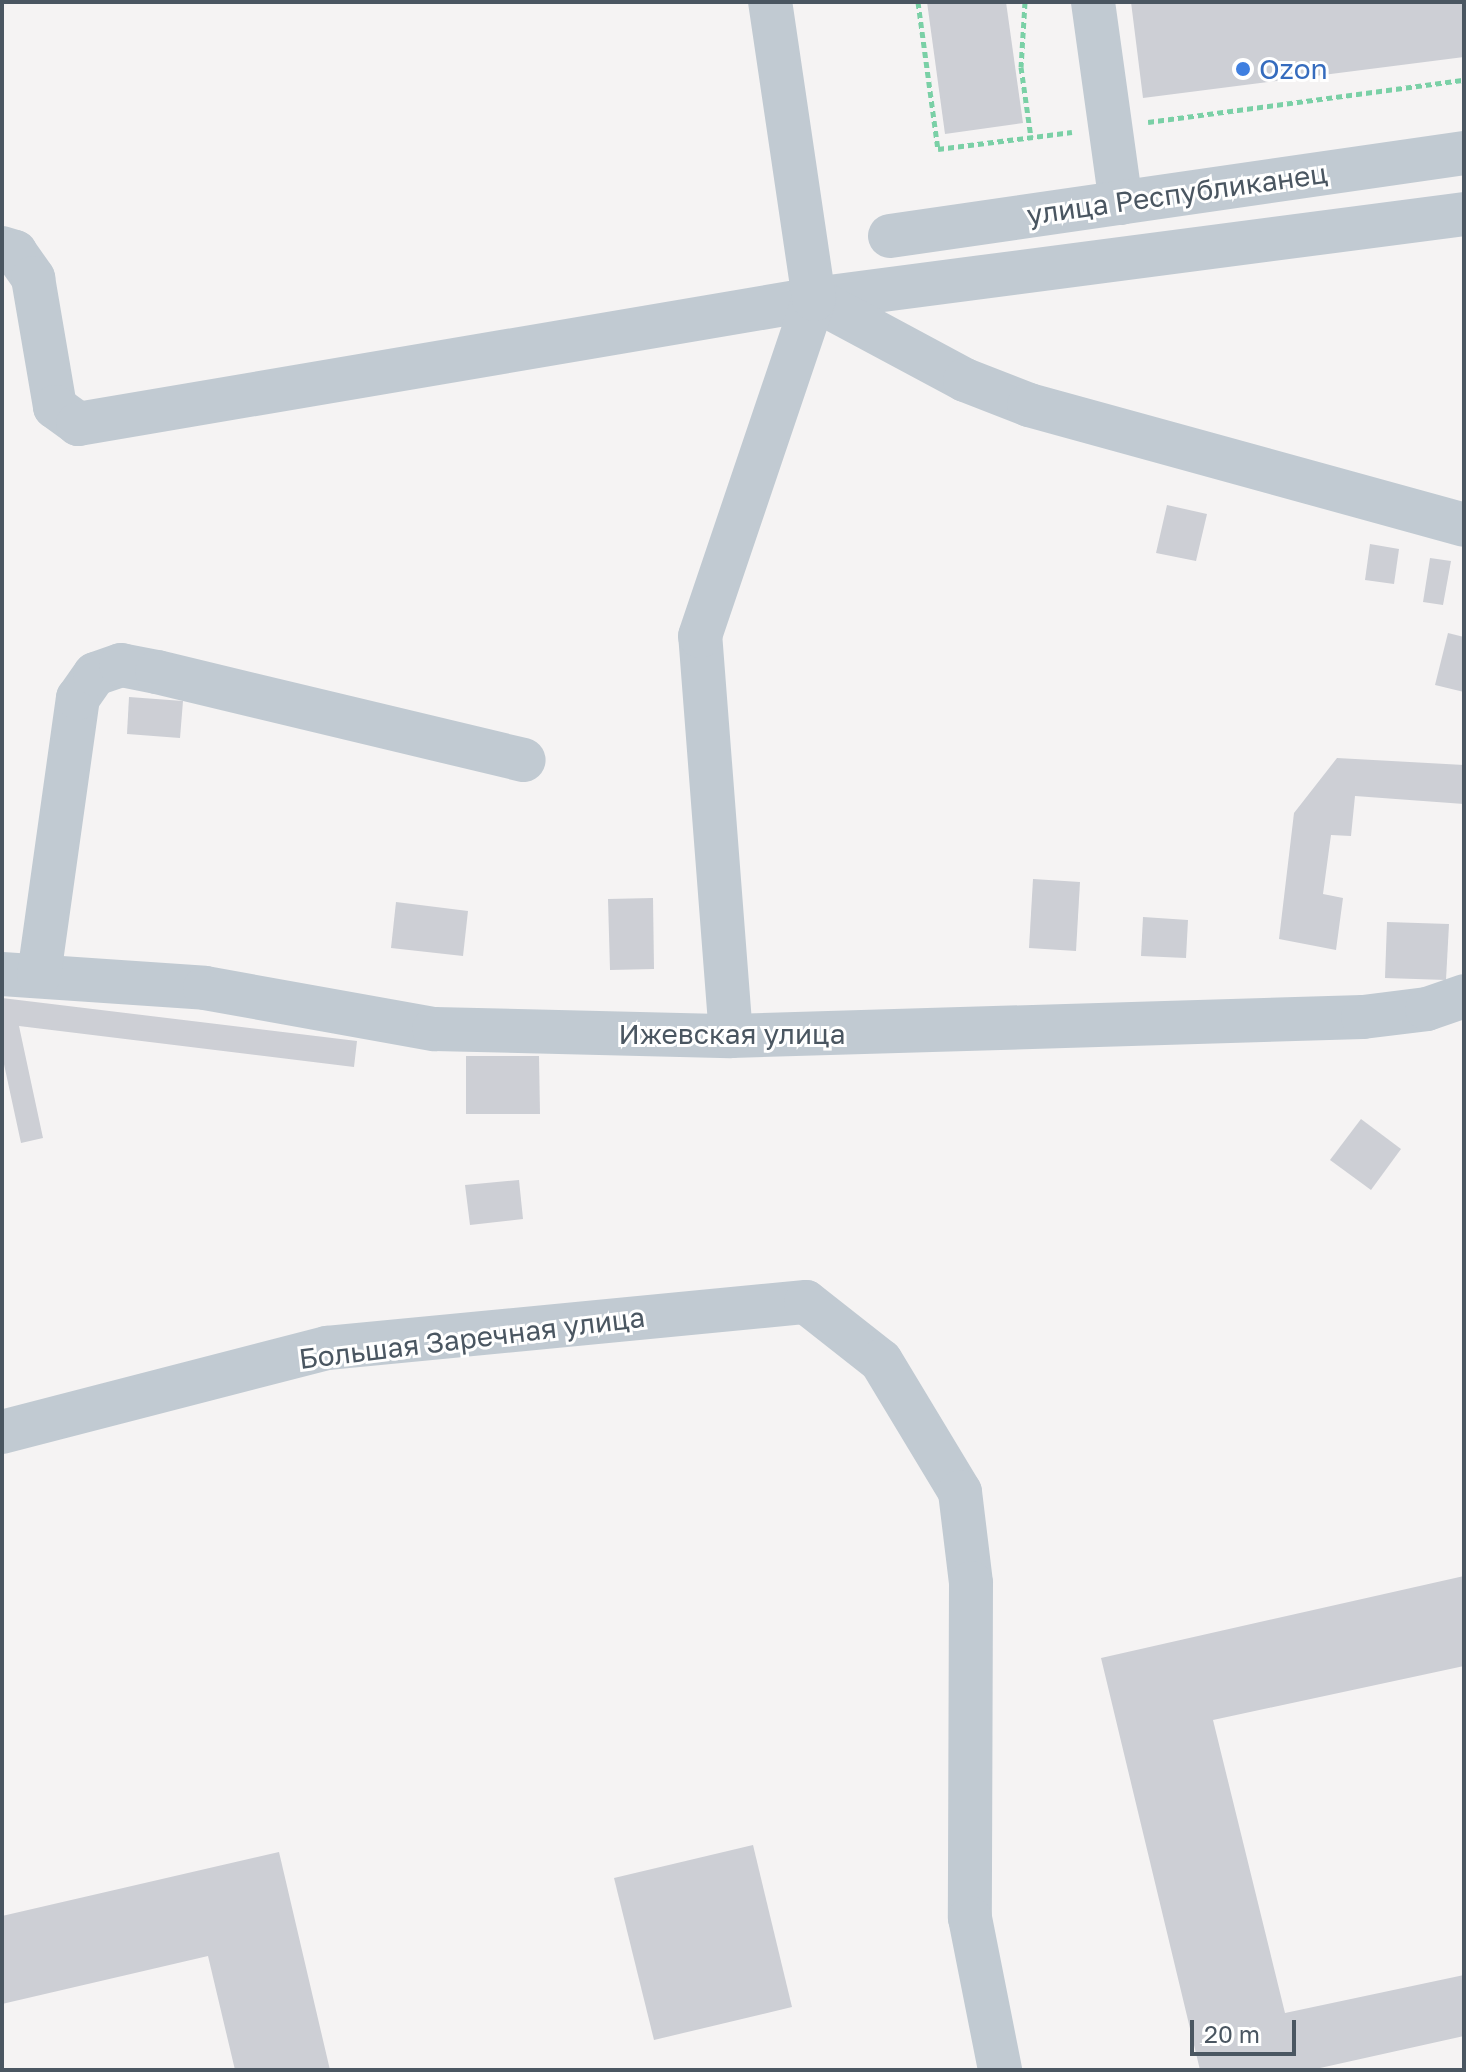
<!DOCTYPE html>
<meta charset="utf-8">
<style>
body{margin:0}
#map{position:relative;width:1466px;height:2072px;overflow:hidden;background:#f5f3f3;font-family:"Golos Text",sans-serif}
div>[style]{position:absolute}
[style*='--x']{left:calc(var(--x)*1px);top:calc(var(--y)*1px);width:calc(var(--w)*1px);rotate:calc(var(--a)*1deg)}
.building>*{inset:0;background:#cdcfd5}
.path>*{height:5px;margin-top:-2.5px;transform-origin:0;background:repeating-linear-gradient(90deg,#7ad0a6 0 6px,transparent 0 10px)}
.minor>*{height:44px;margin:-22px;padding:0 22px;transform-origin:22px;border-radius:22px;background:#c1cad2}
.dots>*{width:22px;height:22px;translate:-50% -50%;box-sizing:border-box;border:4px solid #fff;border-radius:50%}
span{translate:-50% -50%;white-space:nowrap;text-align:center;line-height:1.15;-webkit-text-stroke:6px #fff;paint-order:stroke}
.shop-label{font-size:28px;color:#366cbe}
.left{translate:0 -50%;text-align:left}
.street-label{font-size:28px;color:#4a5661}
.frame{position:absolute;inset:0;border:4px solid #4a5661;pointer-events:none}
.scale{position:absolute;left:1190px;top:2020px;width:106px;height:36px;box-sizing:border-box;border:4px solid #4a5661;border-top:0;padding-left:10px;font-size:24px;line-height:28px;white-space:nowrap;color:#4a5661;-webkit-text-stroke:6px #fff;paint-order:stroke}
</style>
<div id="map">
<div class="building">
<div style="clip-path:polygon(927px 2px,1006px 2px,1023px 123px,945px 134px)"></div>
<div style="clip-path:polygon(1131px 2px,1464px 2px,1464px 57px,1143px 98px)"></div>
<div style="clip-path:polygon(1167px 505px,1207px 514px,1196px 561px,1156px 553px)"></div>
<div style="clip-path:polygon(1370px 544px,1399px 549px,1394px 584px,1365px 580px)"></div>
<div style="clip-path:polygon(1430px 558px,1451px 561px,1443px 605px,1423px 602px)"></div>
<div style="clip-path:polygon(1448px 633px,1464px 637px,1464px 692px,1435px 685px)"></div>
<div style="clip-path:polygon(129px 697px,183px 701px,180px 738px,127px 734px)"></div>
<div style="clip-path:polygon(1337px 758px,1464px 765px,1464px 804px,1355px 796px,1351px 836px,1331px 835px,1323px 894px,1343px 898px,1336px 950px,1279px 939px,1294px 813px)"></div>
<div style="clip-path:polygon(1033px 879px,1080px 882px,1076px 951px,1029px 948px)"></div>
<div style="clip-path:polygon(653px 898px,654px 969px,610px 970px,608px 899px)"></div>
<div style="clip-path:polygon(396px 902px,468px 911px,463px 956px,391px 948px)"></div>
<div style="clip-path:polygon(1143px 917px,1188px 920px,1186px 958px,1141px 956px)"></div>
<div style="clip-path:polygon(1387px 922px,1449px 924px,1446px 980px,1385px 978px)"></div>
<div style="clip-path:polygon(2px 998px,357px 1041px,354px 1067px,19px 1026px,43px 1138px,21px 1143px,2px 1055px)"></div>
<div style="clip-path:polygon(466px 1056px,539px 1056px,540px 1114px,466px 1114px)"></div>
<div style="clip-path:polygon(1361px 1119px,1401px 1149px,1371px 1190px,1330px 1160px)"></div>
<div style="clip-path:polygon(519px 1180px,523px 1219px,470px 1225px,465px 1185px)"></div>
<div style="clip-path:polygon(1464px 1576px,1464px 1666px,1213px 1720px,1285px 2013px,1464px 1975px,1464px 2036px,1311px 2070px,1200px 2070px,1101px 1658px)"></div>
<div style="clip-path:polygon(753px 1845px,792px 2007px,654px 2040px,614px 1878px)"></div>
<div style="clip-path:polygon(279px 1852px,330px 2070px,235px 2070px,208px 1956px,2px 2004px,2px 1916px)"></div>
</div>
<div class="path">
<div style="--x:918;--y:2;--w:148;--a:82.3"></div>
<div style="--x:938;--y:149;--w:135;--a:-7.2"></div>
<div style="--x:1025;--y:2;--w:65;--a:93.5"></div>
<div style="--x:1021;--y:67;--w:71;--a:81.9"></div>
<div style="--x:1148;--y:122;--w:319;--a:-7.6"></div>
</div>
<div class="minor">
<div style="--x:1093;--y:2;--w:203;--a:82.1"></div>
<div style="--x:890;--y:236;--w:580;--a:-8.23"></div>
<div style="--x:2;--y:248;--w:14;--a:17"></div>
<div style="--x:15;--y:252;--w:32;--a:55"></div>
<div style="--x:33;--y:278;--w:131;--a:80.3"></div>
<div style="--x:55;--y:407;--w:29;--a:36"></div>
<div style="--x:78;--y:424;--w:747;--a:-9.64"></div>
<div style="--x:814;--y:299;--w:656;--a:-7.45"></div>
<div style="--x:814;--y:299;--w:171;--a:28.2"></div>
<div style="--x:965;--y:380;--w:69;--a:21.3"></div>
<div style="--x:1029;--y:405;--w:451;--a:15.4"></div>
<div style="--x:2;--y:974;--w:203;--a:3.9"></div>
<div style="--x:205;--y:988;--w:233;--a:10.2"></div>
<div style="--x:434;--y:1029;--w:297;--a:1.4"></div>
<div style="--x:731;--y:1036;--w:632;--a:-1.72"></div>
<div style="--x:1363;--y:1017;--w:64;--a:-7.1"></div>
<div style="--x:1427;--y:1009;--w:39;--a:-19"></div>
<div style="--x:39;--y:975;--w:280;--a:-82"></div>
<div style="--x:78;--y:698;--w:29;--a:-55"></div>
<div style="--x:95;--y:674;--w:28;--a:-19"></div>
<div style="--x:121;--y:665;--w:37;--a:11"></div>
<div style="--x:157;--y:672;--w:377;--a:13.5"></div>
<div style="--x:731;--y:1036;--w:401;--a:-94.4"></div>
<div style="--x:700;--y:636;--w:356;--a:-71.3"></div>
<div style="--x:814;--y:299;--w:300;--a:-98.4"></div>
<div style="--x:2;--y:1432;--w:336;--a:-14.5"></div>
<div style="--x:327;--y:1348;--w:481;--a:-5.5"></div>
<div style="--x:806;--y:1302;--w:95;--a:38.2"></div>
<div style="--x:881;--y:1361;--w:153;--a:58.9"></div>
<div style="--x:960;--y:1492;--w:92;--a:83.1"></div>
<div style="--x:971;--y:1583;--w:335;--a:90.2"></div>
<div style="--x:970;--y:1918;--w:155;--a:78.8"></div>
</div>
<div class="dots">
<div style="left:1243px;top:69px;background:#3f7fe0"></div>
</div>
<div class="shop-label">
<span class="left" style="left:1259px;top:69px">Ozon</span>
</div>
<div class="street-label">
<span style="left:1177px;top:194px;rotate:-8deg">улица Республиканец</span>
<span style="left:732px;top:1034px">Ижевская улица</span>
<span style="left:472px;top:1338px;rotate:-7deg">Большая Заречная улица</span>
</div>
<div class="frame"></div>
<div class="scale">20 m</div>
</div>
